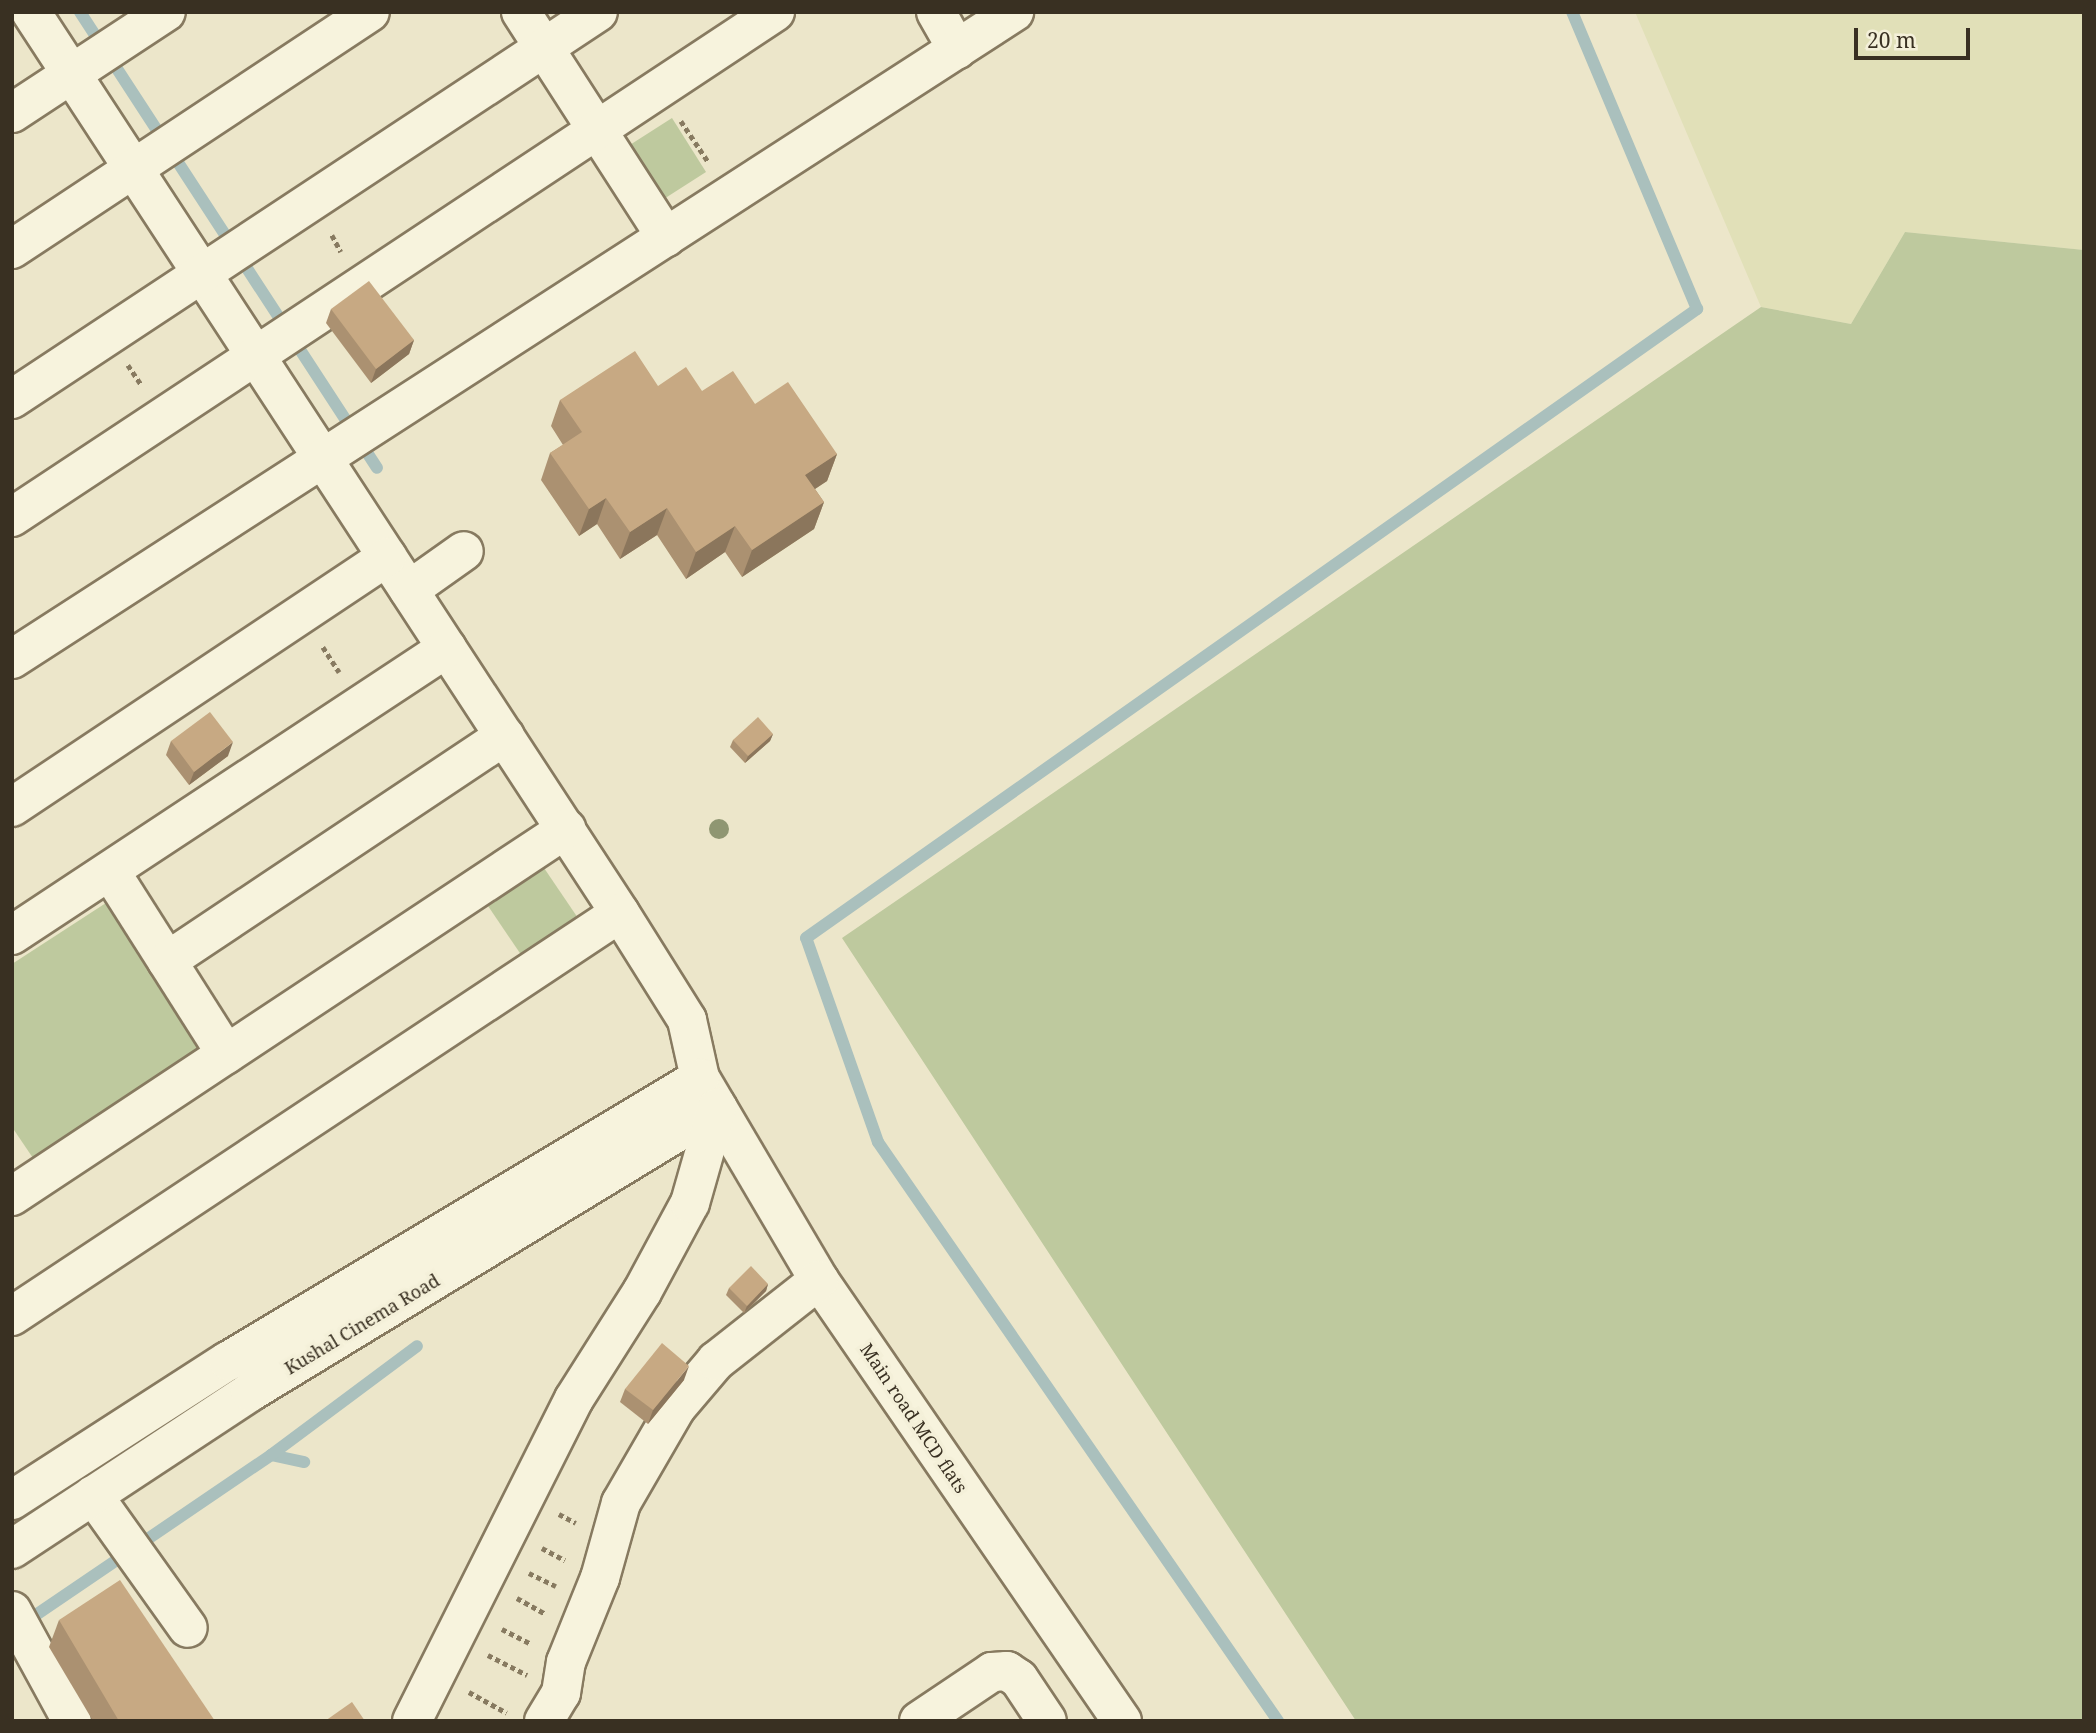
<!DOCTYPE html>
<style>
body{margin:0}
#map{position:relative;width:2096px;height:1733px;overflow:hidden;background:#ece6ca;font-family:"Noto Serif",serif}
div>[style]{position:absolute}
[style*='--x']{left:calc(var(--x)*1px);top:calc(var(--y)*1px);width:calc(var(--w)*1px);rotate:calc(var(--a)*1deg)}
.farmland>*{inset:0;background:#e1e0b8}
.green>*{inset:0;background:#bec99e}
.stream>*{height:12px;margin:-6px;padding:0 6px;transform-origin:6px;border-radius:6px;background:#aac0bd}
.path>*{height:4.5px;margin-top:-2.25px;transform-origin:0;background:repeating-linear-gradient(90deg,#877a60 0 5px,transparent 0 8.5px)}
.roads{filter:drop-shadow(2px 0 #877a60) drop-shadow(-2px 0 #877a60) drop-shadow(0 2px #877a60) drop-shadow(0 -2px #877a60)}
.minor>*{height:38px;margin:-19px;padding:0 19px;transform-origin:19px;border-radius:19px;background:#f7f3dd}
.trees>*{width:20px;height:20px;margin:-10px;border-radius:50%;background:#8f9672}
.wall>*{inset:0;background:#ab9171}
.shaded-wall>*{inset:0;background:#8b765c}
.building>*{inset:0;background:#c7a983}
span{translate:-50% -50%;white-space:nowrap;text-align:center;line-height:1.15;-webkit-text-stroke:7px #f4f0d9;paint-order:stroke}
.street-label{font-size:18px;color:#393022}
.frame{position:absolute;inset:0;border:14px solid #393022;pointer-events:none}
.scale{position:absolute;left:1854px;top:28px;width:116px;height:32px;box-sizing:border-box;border:4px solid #393022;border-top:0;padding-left:9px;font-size:21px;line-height:24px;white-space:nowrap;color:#393022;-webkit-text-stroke:5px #f4f0d9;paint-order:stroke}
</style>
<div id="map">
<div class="farmland">
<div style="clip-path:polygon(1635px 12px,2084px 12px,2084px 250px,1905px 232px,1851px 324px,1761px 307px)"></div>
</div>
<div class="green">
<div style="clip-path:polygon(672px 118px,706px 172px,656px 204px,622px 150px)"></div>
<div style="clip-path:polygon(1905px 232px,2084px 250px,2084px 1721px,1356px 1721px,842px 938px,1761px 307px,1851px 324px)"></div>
<div style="clip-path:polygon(542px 865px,582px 924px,526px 962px,486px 903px)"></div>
<div style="clip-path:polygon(109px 901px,208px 1050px,37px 1164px,12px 1127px,12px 964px)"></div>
</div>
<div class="stream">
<div style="--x:80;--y:12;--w:544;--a:56.92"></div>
<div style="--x:271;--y:1455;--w:34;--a:12"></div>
<div style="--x:24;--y:1623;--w:299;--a:-34.2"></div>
<div style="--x:271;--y:1455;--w:182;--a:-36.7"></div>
<div style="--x:1278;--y:1721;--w:704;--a:-124.64"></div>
<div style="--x:878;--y:1142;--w:216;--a:-109.4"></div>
<div style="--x:806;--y:938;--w:1091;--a:-35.22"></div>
<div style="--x:1697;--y:309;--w:322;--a:-112.8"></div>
</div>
<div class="path">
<div style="--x:681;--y:121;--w:50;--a:56.3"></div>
<div style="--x:332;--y:235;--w:19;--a:62"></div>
<div style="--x:128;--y:365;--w:23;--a:56"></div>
<div style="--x:323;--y:647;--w:30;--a:57"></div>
<div style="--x:559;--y:1514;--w:19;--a:28"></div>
<div style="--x:542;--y:1548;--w:26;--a:28"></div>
<div style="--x:529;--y:1573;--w:30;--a:26"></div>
<div style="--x:517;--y:1598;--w:33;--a:29"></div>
<div style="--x:502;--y:1629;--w:33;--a:27"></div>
<div style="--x:488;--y:1655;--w:44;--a:27.1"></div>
<div style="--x:469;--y:1692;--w:43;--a:28.9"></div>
</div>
<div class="roads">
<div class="minor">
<div style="--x:31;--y:12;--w:1076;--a:56.83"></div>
<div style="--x:620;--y:913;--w:126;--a:57.9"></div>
<div style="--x:687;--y:1020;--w:59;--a:77.4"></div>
<div style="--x:700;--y:1078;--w:234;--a:59.5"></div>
<div style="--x:819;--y:1280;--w:535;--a:55.51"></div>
<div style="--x:521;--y:12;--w:268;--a:57.2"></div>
<div style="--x:936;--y:12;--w:43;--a:60.4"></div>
<div style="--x:12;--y:113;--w:184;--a:-33.3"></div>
<div style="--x:12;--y:249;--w:429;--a:-33.5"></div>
<div style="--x:12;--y:399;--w:702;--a:-33.44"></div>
<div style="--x:12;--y:517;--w:915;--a:-33.5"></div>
<div style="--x:409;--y:590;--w:67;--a:-35.3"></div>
<div style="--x:12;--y:659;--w:1193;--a:-32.85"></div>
<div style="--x:12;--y:807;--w:451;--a:-33.7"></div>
<div style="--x:110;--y:871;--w:217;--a:57.6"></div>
<div style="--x:12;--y:935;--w:521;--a:-33.42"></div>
<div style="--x:167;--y:961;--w:406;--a:-33.7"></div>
<div style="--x:12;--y:1196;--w:665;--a:-33.52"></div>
<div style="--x:12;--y:1316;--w:729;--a:-33.54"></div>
<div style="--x:93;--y:1495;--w:163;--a:54.5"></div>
<div style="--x:12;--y:1500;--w:257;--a:-32.8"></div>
<div style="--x:228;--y:1361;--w:550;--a:-30.95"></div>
<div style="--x:12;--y:1549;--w:285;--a:-33.4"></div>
<div style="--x:250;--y:1392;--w:547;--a:-31.31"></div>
<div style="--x:12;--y:1611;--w:125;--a:61.4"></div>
<div style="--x:412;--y:1721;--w:360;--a:-63.3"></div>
<div style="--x:574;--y:1399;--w:127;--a:-57.6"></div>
<div style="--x:642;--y:1292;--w:101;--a:-61.7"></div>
<div style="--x:690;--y:1203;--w:99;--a:-74.1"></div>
<div style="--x:544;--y:1721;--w:33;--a:-59"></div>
<div style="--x:561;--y:1693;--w:31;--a:-81"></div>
<div style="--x:566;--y:1662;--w:91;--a:-68"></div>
<div style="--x:600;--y:1578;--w:78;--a:-74.4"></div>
<div style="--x:621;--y:1503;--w:110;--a:-59.9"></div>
<div style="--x:676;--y:1408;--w:62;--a:-49.6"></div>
<div style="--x:716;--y:1361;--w:131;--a:-38.2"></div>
<div style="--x:919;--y:1721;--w:88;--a:-33.9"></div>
<div style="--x:992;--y:1672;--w:15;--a:-4"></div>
<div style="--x:1007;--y:1671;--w:14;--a:34"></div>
<div style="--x:1019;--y:1679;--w:50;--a:56.3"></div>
</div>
</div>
<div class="trees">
<div style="left:719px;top:829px"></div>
</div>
<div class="wall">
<div style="clip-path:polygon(331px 309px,414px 340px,409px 354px,371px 383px,326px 323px)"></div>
<div style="clip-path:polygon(658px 386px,702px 391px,755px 404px,837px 454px,827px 481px,815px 489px,824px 502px,814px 529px,742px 577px,725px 552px,686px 579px,657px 535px,620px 559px,597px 524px,579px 536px,541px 480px,550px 453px,563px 445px,551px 426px,560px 400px)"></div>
<div style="clip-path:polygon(773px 734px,770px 741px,745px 763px,730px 747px,733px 740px)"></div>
<div style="clip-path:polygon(171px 741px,228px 756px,189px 785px,166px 755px)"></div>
<div style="clip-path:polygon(768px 1284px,766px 1291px,744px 1313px,726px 1295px,729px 1288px)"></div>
<div style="clip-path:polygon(684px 1380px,648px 1424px,620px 1402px,625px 1389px)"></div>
<div style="clip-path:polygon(59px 1620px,215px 1721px,93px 1721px,49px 1647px)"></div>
</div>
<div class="shaded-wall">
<div style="clip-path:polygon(414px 340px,409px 354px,371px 383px,376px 369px)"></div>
<div style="clip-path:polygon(837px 454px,827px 481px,795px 502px,805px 475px)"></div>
<div style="clip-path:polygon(606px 498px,597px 524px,579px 536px,589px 509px)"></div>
<div style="clip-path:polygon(824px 502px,814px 529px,742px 577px,752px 550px)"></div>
<div style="clip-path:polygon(667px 508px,657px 535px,620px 559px,630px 532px)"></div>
<div style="clip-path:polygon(735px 526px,725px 552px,686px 579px,696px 552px)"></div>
<div style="clip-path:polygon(773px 734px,770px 741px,745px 763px,748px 756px)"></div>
<div style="clip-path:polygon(233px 742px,228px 756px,189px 785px,194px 772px)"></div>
<div style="clip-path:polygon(768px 1284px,766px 1291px,744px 1313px,747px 1306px)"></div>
<div style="clip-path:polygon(689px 1366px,684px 1380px,648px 1424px,653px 1410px)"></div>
</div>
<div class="building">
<div style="clip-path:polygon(369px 281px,414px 340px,376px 369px,331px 309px)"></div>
<div style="clip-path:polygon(635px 351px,658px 386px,686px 367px,702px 391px,733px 371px,755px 404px,788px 382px,837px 454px,805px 475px,824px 502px,752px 550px,735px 526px,696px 552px,667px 508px,630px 532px,606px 498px,589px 509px,550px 453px,582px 432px,560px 400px)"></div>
<div style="clip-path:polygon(210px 712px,233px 742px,194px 772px,171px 741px)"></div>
<div style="clip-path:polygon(758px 717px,773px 734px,748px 756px,733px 740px)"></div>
<div style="clip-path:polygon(751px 1266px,768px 1284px,747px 1306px,729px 1288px)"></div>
<div style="clip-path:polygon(662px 1343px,689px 1366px,653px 1410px,625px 1389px)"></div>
<div style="clip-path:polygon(120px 1580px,215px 1721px,119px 1721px,59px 1620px)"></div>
<div style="clip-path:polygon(352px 1702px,365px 1721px,325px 1721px)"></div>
</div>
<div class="street-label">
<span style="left:362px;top:1324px;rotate:-31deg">Kushal Cinema Road</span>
<span style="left:914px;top:1418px;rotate:56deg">Main road MCD flats</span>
</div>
<div class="frame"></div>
<div class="scale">20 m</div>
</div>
